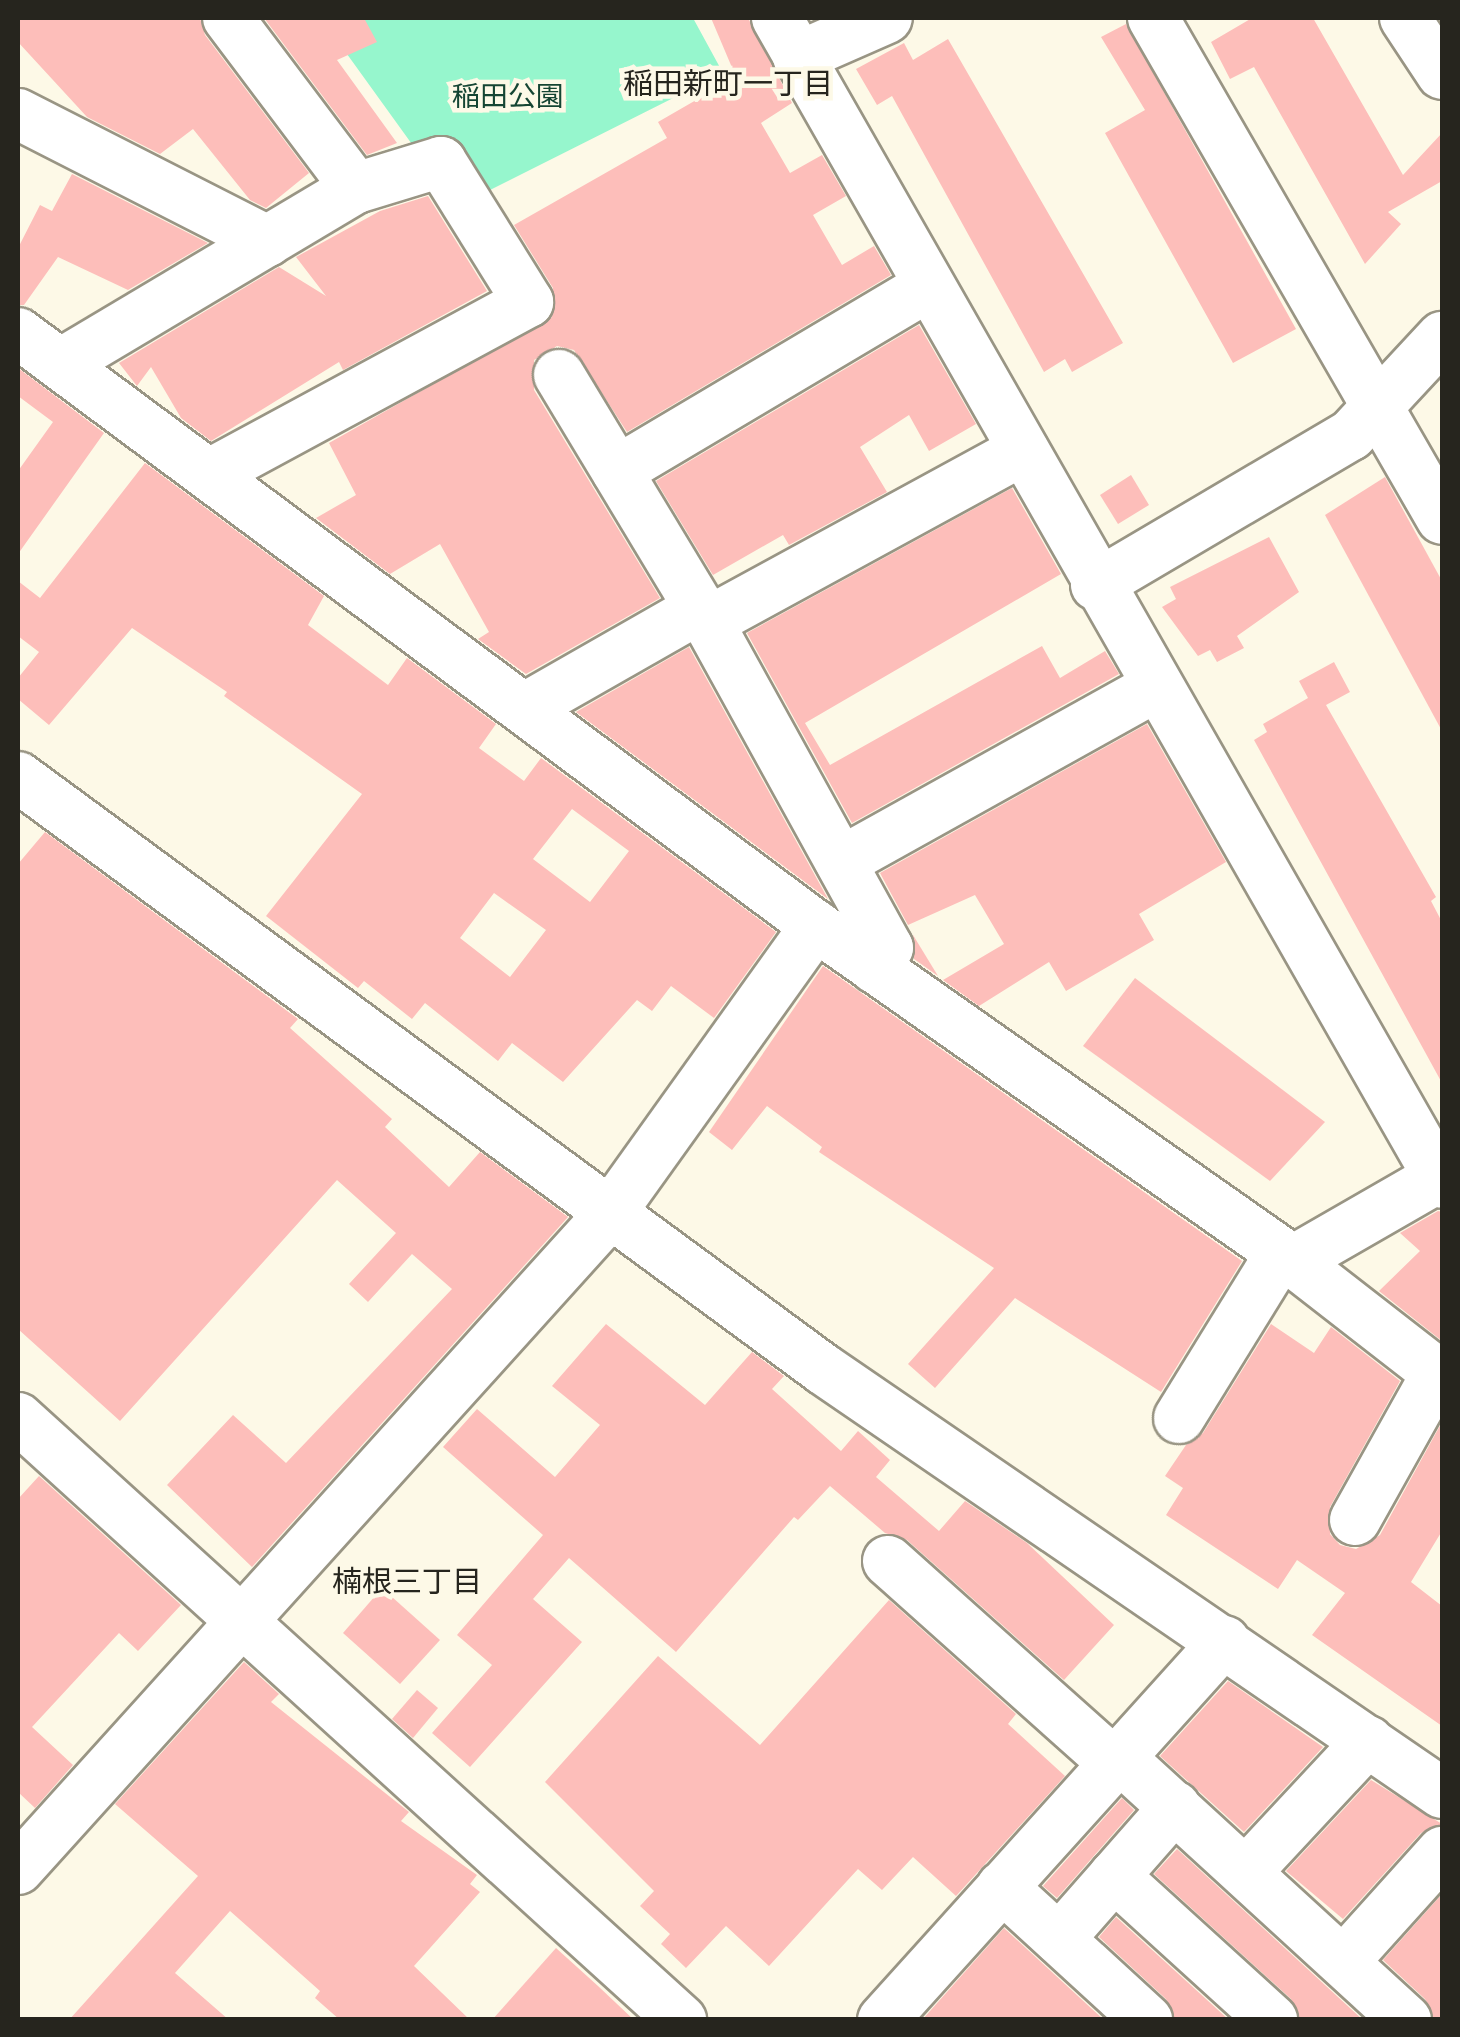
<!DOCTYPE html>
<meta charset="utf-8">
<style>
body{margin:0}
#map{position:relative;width:1460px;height:2037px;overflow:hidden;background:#fdf9e7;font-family:Commissioner,"Noto Sans JP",sans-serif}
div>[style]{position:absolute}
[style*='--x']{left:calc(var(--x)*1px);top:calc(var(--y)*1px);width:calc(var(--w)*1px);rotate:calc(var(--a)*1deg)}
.green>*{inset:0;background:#96f6cd}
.building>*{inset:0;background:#fdbeba}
.roads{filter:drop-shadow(2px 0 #999584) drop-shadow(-2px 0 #999584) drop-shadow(0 2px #999584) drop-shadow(0 -2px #999584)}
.minor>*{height:50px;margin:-25px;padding:0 25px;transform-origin:25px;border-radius:25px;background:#fff}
span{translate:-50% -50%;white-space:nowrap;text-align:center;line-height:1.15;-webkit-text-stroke:9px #fdf9e7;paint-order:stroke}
.park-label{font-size:28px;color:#154533}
.neighbourhood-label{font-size:30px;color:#26251e}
.frame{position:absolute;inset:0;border:20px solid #26251e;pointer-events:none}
</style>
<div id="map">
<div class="green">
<div style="clip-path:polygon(321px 18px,693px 18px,723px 73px,482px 194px,443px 136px,414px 147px)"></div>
</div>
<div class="building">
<div style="clip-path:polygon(18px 18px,200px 18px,205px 35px,309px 173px,266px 208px,250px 200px,193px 129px,160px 154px,87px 117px,18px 42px)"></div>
<div style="clip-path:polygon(264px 18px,364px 18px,377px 42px,337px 60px,397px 143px,367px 155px)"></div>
<div style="clip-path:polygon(711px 18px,748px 18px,792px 103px,761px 123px,790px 173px,822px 155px,846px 196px,813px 215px,842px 265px,874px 246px,891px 275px,627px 432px,574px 350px,557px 346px,534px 360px,534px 390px,660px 598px,526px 674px,478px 639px,489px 632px,440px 544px,390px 574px,316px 518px,356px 495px,329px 443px,552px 317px,553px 288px,514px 225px,667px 138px,658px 122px,736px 77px)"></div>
<div style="clip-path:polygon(1252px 18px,1313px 18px,1403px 175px,1442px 133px,1442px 181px,1388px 212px,1401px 224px,1365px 264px,1254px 67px,1230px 79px,1211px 42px)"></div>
<div style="clip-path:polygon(1126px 24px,1296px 329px,1233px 363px,1105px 133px,1145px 110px,1101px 37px)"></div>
<div style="clip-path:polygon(948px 39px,1123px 343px,1072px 372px,1065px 359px,1044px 372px,892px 96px,877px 105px,856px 69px,904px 43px,913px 60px)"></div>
<div style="clip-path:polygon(72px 174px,208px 243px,128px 290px,58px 257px,24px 305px,18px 305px,18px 248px,40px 205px,52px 211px)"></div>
<div style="clip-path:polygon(428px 196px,487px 291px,343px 370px,339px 362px,211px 441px,181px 418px,151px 367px,137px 386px,119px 363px,279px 267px,326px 296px,296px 257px,380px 211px)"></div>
<div style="clip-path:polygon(919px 325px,976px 424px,929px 451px,909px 415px,860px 447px,887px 492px,789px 545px,783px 535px,713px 575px,656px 481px)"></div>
<div style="clip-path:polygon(18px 368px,104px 433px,18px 554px,18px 471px,53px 422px,18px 396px)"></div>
<div style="clip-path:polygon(evenodd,145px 463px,324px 596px,308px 625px,388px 685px,407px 658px,496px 724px,479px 748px,524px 781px,541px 758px,776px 932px,714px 1018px,671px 986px,652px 1011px,637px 1000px,563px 1082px,512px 1043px,498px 1061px,425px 1003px,412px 1019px,364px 981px,358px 988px,266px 916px,362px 794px,224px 696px,227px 692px,132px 628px,49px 725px,18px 699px,18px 678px,39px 652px,18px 636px,18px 581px,40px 598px,145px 463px,572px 809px,629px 851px,590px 902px,533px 859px,572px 809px,145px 463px,494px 893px,546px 930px,510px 977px,460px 938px,494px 893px)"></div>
<div style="clip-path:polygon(1131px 475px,1149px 505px,1118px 524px,1100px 495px)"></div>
<div style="clip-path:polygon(1385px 477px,1442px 581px,1442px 731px,1325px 515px)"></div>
<div style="clip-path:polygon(1012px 488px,1061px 574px,805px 723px,830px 765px,1042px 646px,1060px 678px,1105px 651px,1119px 674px,852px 823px,747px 633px)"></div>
<div style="clip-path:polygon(1269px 537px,1299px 592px,1237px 636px,1244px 648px,1217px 662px,1210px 650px,1198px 656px,1162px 607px,1176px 599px,1170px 587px)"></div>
<div style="clip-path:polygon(689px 647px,828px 899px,576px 712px)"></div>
<div style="clip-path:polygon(1334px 662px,1350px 692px,1326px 705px,1436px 897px,1431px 901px,1442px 922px,1442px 1083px,1254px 740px,1267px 732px,1263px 724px,1308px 698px,1299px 681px)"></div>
<div style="clip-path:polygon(1147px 724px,1226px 862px,1139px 914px,1154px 940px,1066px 991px,1049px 962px,979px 1006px,943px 980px,1004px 944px,975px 895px,908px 925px,880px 873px)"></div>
<div style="clip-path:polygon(45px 832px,298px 1019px,290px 1028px,392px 1119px,385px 1127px,449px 1187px,480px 1152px,568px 1217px,252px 1567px,167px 1485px,233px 1415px,286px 1463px,452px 1289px,412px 1254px,368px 1302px,349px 1284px,396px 1233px,337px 1180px,120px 1421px,18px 1329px,18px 864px)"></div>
<div style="clip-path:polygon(913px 935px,938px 976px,914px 959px)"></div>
<div style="clip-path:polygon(823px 966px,1242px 1261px,1161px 1392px,1015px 1298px,935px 1388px,908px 1364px,994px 1268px,819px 1152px,822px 1147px,767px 1106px,732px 1150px,709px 1132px)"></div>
<div style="clip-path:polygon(1135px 978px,1325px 1122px,1270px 1181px,1083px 1046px)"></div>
<div style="clip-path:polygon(1438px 1211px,1442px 1212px,1442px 1341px,1379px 1291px,1420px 1251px,1400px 1233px)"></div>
<div style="clip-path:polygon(606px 1324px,705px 1405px,752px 1352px,784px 1376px,772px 1389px,841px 1451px,858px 1431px,890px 1460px,876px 1477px,939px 1531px,965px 1501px,1027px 1543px,1114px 1625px,1064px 1680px,907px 1540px,885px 1533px,830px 1486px,798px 1520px,794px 1517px,676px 1652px,569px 1558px,533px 1599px,582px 1642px,470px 1767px,432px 1733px,492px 1665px,457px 1635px,543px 1535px,443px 1447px,477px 1409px,555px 1477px,600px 1425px,552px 1386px)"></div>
<div style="clip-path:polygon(1271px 1324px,1314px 1353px,1331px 1327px,1400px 1381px,1330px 1507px,1330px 1534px,1340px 1545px,1356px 1549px,1380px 1535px,1442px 1422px,1442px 1531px,1411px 1582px,1442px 1606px,1442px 1726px,1312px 1635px,1345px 1593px,1297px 1560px,1278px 1589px,1166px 1515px,1183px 1488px,1165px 1476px,1186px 1445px,1203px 1433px)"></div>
<div style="clip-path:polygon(39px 1476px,181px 1605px,138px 1651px,119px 1633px,32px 1727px,73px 1765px,35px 1808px,18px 1792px,18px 1499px)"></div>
<div style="clip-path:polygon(382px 1588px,440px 1640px,400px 1684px,343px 1633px)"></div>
<div style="clip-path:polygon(889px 1600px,1016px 1714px,1008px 1724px,1065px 1776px,956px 1896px,913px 1857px,882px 1890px,858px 1869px,769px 1966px,726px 1926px,686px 1968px,661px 1944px,670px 1934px,640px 1906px,654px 1891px,545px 1782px,658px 1656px,760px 1745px)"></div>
<div style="clip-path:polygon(244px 1662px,279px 1694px,271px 1702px,409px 1812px,401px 1821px,477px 1875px,470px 1884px,480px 1892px,414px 1966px,470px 2020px,340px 2020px,315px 1998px,320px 1991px,230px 1911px,175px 1973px,229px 2020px,69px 2020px,198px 1876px,115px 1804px)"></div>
<div style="clip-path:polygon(1228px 1681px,1323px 1747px,1244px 1832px,1160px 1756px)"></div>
<div style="clip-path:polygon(417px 1690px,438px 1708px,413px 1738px,392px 1719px)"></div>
<div style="clip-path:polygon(1371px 1780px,1442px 1824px,1421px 1833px,1343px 1919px,1286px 1871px)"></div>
<div style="clip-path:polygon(1122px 1798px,1134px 1810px,1057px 1898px,1043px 1886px)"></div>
<div style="clip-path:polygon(1177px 1849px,1363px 2020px,1300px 2020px,1291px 1999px,1154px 1874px)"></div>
<div style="clip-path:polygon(1442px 1894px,1442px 2020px,1434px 2020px,1425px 1999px,1383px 1960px)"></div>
<div style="clip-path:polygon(1116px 1917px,1229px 2020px,1175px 2020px,1166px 1999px,1099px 1937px)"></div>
<div style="clip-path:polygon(1004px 1928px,1104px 2020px,922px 2020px)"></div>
<div style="clip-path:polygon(556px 1948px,598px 1986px,634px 2020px,492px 2020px)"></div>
</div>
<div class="roads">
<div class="minor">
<div style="--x:228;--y:18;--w:213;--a:53"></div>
<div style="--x:777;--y:18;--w:1341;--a:60.28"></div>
<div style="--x:1153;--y:18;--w:578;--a:60.02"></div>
<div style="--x:1405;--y:18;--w:67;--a:56.5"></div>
<div style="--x:798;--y:57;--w:97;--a:-23.7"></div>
<div style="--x:18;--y:114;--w:280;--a:27"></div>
<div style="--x:18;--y:333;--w:994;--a:36.62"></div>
<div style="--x:816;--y:926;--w:583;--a:35.08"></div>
<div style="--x:1293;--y:1261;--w:189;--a:37.9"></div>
<div style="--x:64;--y:362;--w:340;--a:-30.8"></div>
<div style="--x:356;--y:188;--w:89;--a:-17"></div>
<div style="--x:441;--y:162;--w:165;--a:58.1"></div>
<div style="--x:528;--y:302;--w:359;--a:151.6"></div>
<div style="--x:559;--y:375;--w:288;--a:58.9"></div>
<div style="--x:708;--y:622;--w:372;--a:61.1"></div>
<div style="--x:888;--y:948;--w:24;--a:123"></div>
<div style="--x:617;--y:471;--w:360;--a:-30.7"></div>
<div style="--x:1096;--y:585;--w:296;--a:-30.5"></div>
<div style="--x:1351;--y:435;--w:134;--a:-47.1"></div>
<div style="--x:708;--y:622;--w:359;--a:-28.6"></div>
<div style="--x:525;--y:708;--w:202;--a:-29.7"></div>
<div style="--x:18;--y:777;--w:999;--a:36.33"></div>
<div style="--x:823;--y:1369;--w:750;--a:34.41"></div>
<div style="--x:841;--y:862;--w:359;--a:-29.1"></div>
<div style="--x:1293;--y:1261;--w:168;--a:-29.9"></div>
<div style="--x:18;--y:1418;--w:896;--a:42.24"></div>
<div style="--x:1179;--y:1418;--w:194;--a:-58.3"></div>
<div style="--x:1355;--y:1520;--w:168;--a:-60.8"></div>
<div style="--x:888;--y:1561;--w:303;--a:41.8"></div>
<div style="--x:1120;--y:1758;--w:388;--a:42.5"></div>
<div style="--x:18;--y:1869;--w:880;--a:-47.9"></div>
<div style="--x:608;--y:1216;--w:357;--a:-54.4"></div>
<div style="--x:1246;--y:1872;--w:179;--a:-47"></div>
<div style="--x:1114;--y:1876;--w:214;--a:42.3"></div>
<div style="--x:1002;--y:1887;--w:197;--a:42.5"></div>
<div style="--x:1059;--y:1939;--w:176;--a:-48.7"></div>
<div style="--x:1344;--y:1961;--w:147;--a:-48"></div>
<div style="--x:883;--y:2020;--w:510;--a:-47.94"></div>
</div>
</div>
<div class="park-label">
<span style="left:508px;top:95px">稲田公園</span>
</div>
<div class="neighbourhood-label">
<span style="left:728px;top:82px">稲田新町一丁目</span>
<span style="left:407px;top:1580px">楠根三丁目</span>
</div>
<div class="frame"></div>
</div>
